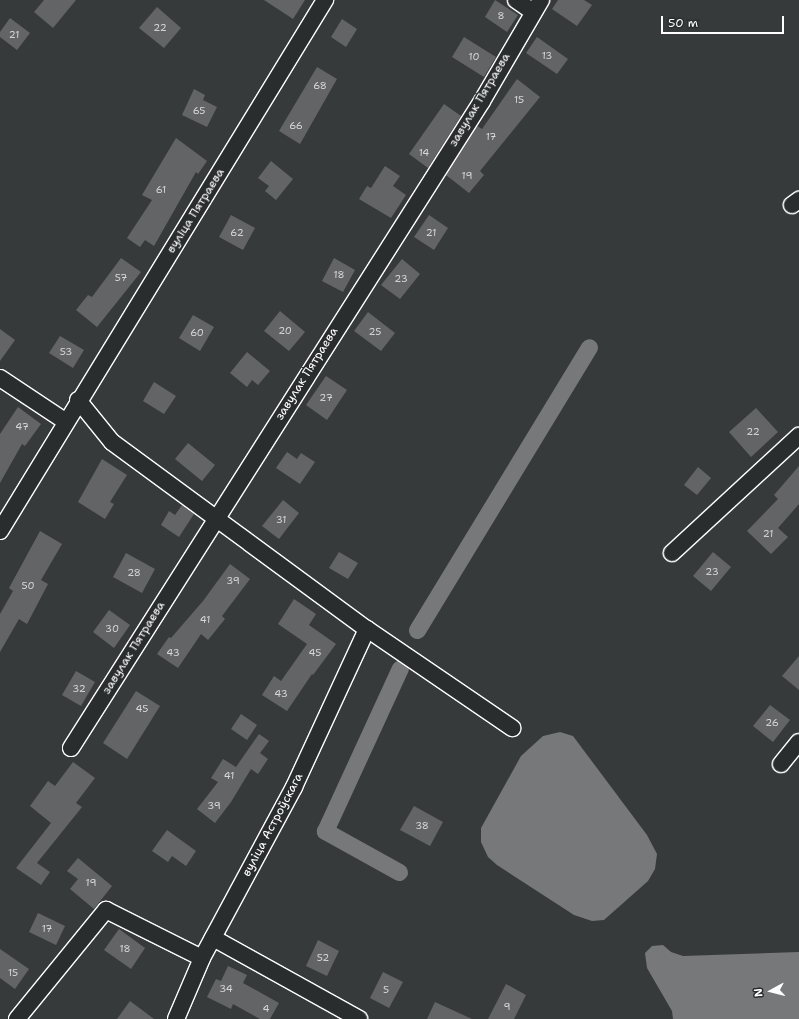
<!DOCTYPE html>
<meta charset="utf-8">
<style>
body{margin:0}
#map{position:relative;width:799px;height:1019px;overflow:hidden;background:#373a3b;font-family:"Shantell Sans",sans-serif}
div>[style]{position:absolute}
[style*='--x']{left:calc(var(--x)*1px);top:calc(var(--y)*1px);width:calc(var(--w)*1px);rotate:calc(var(--a)*1deg)}
.water>*{inset:0;background:#767879}
.canal>*{height:17px;margin:-8.5px;padding:0 8.5px;transform-origin:8.5px;border-radius:8.5px;background:#767879}
.building>*{inset:0;background:#636465}
.roads{filter:drop-shadow(1px 0 #fff) drop-shadow(-1px 0 #fff) drop-shadow(0 1px #fff) drop-shadow(0 -1px #fff)}
.minor>*{height:16px;margin:-8px;padding:0 8px;transform-origin:8px;border-radius:8px;background:#2a2d2e}
span{translate:-50% -50%;white-space:nowrap;text-align:center;line-height:1.15;-webkit-text-stroke:3px #2a2d2e;paint-order:stroke}
.number-label{font-size:10px;color:#d8d8d8}
.number-label span{-webkit-text-stroke-width:0}
.street-label{font-size:12px;color:#fff}
.north{position:absolute;left:751px;top:971px;width:40px;height:40px;-webkit-text-stroke:3px #2a2d2e;paint-order:stroke;rotate:263deg;font-size:11px;font-weight:700;line-height:16px;text-align:center;color:#fff}
.north::after{content:'';display:block;margin:auto;width:14px;height:18px;background:#fff;clip-path:polygon(50% 0,100% 100%,50% 72%,0 100%)}
.scale{position:absolute;left:661px;top:16px;width:123px;height:18px;box-sizing:border-box;border:2px solid #fff;border-top:0;padding-left:5px;font-size:12px;line-height:14px;white-space:nowrap;color:#fff;-webkit-text-stroke:3px #2a2d2e;paint-order:stroke}
</style>
<div id="map">
<div class="water">
<div style="clip-path:polygon(560px 732px,573px 736px,647px 835px,657px 854px,655px 869px,648px 881px,604px 920px,592px 921px,574px 915px,497px 865px,488px 857px,481px 842px,481px 828px,521px 756px,543px 736px)"></div>
<div style="clip-path:polygon(663px 945px,671px 952px,683px 956px,799px 952px,799px 1019px,673px 1019px,672px 1011px,647px 968px,645px 953px,652px 946px)"></div>
</div>
<div class="canal">
<div style="--x:417;--y:630;--w:331;--a:-58.7"></div>
<div style="--x:399;--y:872;--w:85;--a:-151"></div>
<div style="--x:325;--y:831;--w:179;--a:-65.3"></div>
</div>
<div class="building">
<div style="clip-path:polygon(44px 0,76px 0,53px 28px,34px 12px)"></div>
<div style="clip-path:polygon(264px 0,305px 0,293px 19px)"></div>
<div style="clip-path:polygon(495px 0,518px 15px,507px 32px,485px 17px)"></div>
<div style="clip-path:polygon(558px 0,584px 0,592px 5px,577px 26px,552px 9px)"></div>
<div style="clip-path:polygon(157px 7px,181px 28px,164px 48px,139px 28px)"></div>
<div style="clip-path:polygon(10px 18px,30px 33px,17px 50px,0 37px,0 32px)"></div>
<div style="clip-path:polygon(342px 19px,357px 29px,346px 47px,331px 37px)"></div>
<div style="clip-path:polygon(464px 37px,496px 57px,484px 77px,452px 57px)"></div>
<div style="clip-path:polygon(537px 37px,568px 59px,557px 74px,526px 53px)"></div>
<div style="clip-path:polygon(317px 67px,337px 79px,300px 144px,279px 131px)"></div>
<div style="clip-path:polygon(517px 79px,540px 97px,480px 171px,484px 175px,469px 193px,446px 175px,477px 126px,482px 129px)"></div>
<div style="clip-path:polygon(194px 89px,205px 95px,203px 100px,217px 107px,207px 127px,182px 115px)"></div>
<div style="clip-path:polygon(444px 104px,461px 116px,428px 168px,409px 154px)"></div>
<div style="clip-path:polygon(176px 138px,207px 161px,198px 174px,196px 172px,154px 246px,145px 240px,140px 247px,127px 238px,152px 200px,142px 195px)"></div>
<div style="clip-path:polygon(271px 161px,293px 179px,276px 200px,265px 191px,269px 186px,258px 178px)"></div>
<div style="clip-path:polygon(385px 166px,400px 176px,393px 186px,406px 195px,391px 218px,359px 199px,367px 186px,371px 188px)"></div>
<div style="clip-path:polygon(231px 215px,255px 228px,243px 250px,219px 237px)"></div>
<div style="clip-path:polygon(429px 215px,448px 228px,434px 250px,414px 237px)"></div>
<div style="clip-path:polygon(121px 258px,141px 272px,97px 327px,76px 310px,88px 295px,92px 297px)"></div>
<div style="clip-path:polygon(334px 258px,355px 270px,343px 292px,322px 281px)"></div>
<div style="clip-path:polygon(402px 259px,420px 274px,400px 299px,381px 285px)"></div>
<div style="clip-path:polygon(280px 311px,305px 332px,289px 351px,264px 331px)"></div>
<div style="clip-path:polygon(368px 312px,395px 333px,381px 351px,354px 331px)"></div>
<div style="clip-path:polygon(193px 315px,214px 327px,200px 351px,179px 338px)"></div>
<div style="clip-path:polygon(0 329px,15px 340px,0 361px)"></div>
<div style="clip-path:polygon(60px 336px,84px 350px,73px 368px,49px 353px)"></div>
<div style="clip-path:polygon(247px 352px,270px 371px,258px 385px,252px 380px,247px 387px,230px 373px)"></div>
<div style="clip-path:polygon(326px 376px,347px 390px,327px 420px,306px 405px)"></div>
<div style="clip-path:polygon(154px 382px,176px 396px,164px 414px,143px 401px)"></div>
<div style="clip-path:polygon(18px 407px,41px 424px,25px 446px,22px 444px,0 483px,0 434px)"></div>
<div style="clip-path:polygon(756px 408px,778px 432px,751px 457px,729px 432px)"></div>
<div style="clip-path:polygon(188px 443px,215px 465px,202px 481px,175px 459px)"></div>
<div style="clip-path:polygon(287px 452px,297px 459px,301px 453px,315px 462px,300px 484px,276px 468px)"></div>
<div style="clip-path:polygon(102px 459px,127px 475px,110px 502px,114px 504px,105px 519px,78px 502px)"></div>
<div style="clip-path:polygon(799px 466px,799px 504px,778px 528px,788px 537px,771px 554px,747px 531px,778px 499px,774px 495px)"></div>
<div style="clip-path:polygon(698px 467px,711px 478px,697px 495px,684px 485px)"></div>
<div style="clip-path:polygon(283px 500px,299px 513px,279px 539px,262px 526px)"></div>
<div style="clip-path:polygon(182px 505px,194px 514px,179px 537px,161px 525px,169px 511px,175px 515px)"></div>
<div style="clip-path:polygon(40px 531px,62px 544px,41px 580px,48px 584px,27px 624px,19px 619px,0 652px,0 614px,13px 591px,9px 588px)"></div>
<div style="clip-path:polygon(339px 552px,358px 563px,348px 579px,329px 568px)"></div>
<div style="clip-path:polygon(713px 552px,731px 567px,711px 591px,693px 576px)"></div>
<div style="clip-path:polygon(126px 553px,155px 569px,142px 593px,113px 577px)"></div>
<div style="clip-path:polygon(230px 564px,250px 579px,222px 616px,225px 619px,208px 640px,201px 634px,178px 668px,157px 654px,169px 637px,171px 638px,203px 601px)"></div>
<div style="clip-path:polygon(294px 599px,316px 614px,309px 625px,336px 644px,313px 675px,312px 674px,287px 711px,262px 695px,274px 676px,281px 681px,307px 644px,278px 624px)"></div>
<div style="clip-path:polygon(109px 610px,130px 625px,114px 648px,93px 632px)"></div>
<div style="clip-path:polygon(799px 656px,799px 690px,782px 676px)"></div>
<div style="clip-path:polygon(76px 671px,95px 682px,81px 706px,62px 695px)"></div>
<div style="clip-path:polygon(136px 691px,160px 706px,127px 759px,103px 743px)"></div>
<div style="clip-path:polygon(770px 705px,790px 720px,773px 742px,753px 726px)"></div>
<div style="clip-path:polygon(241px 714px,257px 725px,247px 740px,231px 729px)"></div>
<div style="clip-path:polygon(259px 734px,269px 741px,260px 753px,268px 759px,258px 774px,251px 769px,231px 802px,215px 823px,197px 809px,218px 782px,211px 778px,223px 759px,236px 767px)"></div>
<div style="clip-path:polygon(73px 762px,95px 778px,76px 803px,82px 807px,37px 863px,50px 872px,41px 885px,16px 868px,51px 823px,30px 806px,48px 781px,55px 786px)"></div>
<div style="clip-path:polygon(414px 806px,443px 822px,430px 846px,400px 830px)"></div>
<div style="clip-path:polygon(167px 830px,196px 851px,186px 866px,172px 856px,168px 862px,152px 851px)"></div>
<div style="clip-path:polygon(78px 858px,112px 886px,94px 909px,70px 889px,78px 879px,67px 871px)"></div>
<div style="clip-path:polygon(38px 913px,65px 926px,56px 945px,29px 932px)"></div>
<div style="clip-path:polygon(119px 929px,145px 948px,131px 969px,104px 950px)"></div>
<div style="clip-path:polygon(318px 940px,339px 951px,327px 976px,306px 966px)"></div>
<div style="clip-path:polygon(0 949px,29px 969px,15px 989px,0 978px)"></div>
<div style="clip-path:polygon(228px 966px,247px 975px,243px 983px,279px 1003px,270px 1019px,260px 1019px,233px 1004px,231px 1009px,207px 997px,216px 979px,221px 981px)"></div>
<div style="clip-path:polygon(383px 972px,403px 982px,389px 1008px,370px 998px)"></div>
<div style="clip-path:polygon(506px 984px,526px 995px,514px 1019px,488px 1019px)"></div>
<div style="clip-path:polygon(130px 1001px,154px 1019px,117px 1019px)"></div>
<div style="clip-path:polygon(435px 1002px,472px 1019px,427px 1019px)"></div>
</div>
<div class="roads">
<div class="minor">
<div style="--x:516;--y:0;--w:19;--a:35"></div>
<div style="--x:792;--y:205;--w:9;--a:-36"></div>
<div style="--x:0;--y:378;--w:78;--a:33.5"></div>
<div style="--x:78;--y:400;--w:54;--a:51"></div>
<div style="--x:112;--y:442;--w:316;--a:36.3"></div>
<div style="--x:367;--y:629;--w:176;--a:34.3"></div>
<div style="--x:0;--y:531;--w:623;--a:-58.53"></div>
<div style="--x:672;--y:553;--w:173;--a:-42.7"></div>
<div style="--x:71;--y:748;--w:767;--a:-57.57"></div>
<div style="--x:482;--y:101;--w:117;--a:-59.7"></div>
<div style="--x:781;--y:764;--w:28;--a:-51"></div>
<div style="--x:213;--y:938;--w:167;--a:29"></div>
<div style="--x:17;--y:1019;--w:141;--a:-50.8"></div>
<div style="--x:106;--y:910;--w:107;--a:26.6"></div>
<div style="--x:176;--y:1019;--w:66;--a:-66.9"></div>
<div style="--x:202;--y:958;--w:194;--a:-61.7"></div>
<div style="--x:294;--y:787;--w:174;--a:-65.2"></div>
</div>
</div>
<div class="number-label">
<span style="left:501px;top:16px">8</span>
<span style="left:160px;top:28px">22</span>
<span style="left:14px;top:35px">21</span>
<span style="left:547px;top:56px">13</span>
<span style="left:474px;top:57px">10</span>
<span style="left:320px;top:86px">68</span>
<span style="left:519px;top:100px">15</span>
<span style="left:199px;top:111px">65</span>
<span style="left:296px;top:126px">66</span>
<span style="left:491px;top:137px">17</span>
<span style="left:424px;top:153px">14</span>
<span style="left:467px;top:176px">19</span>
<span style="left:161px;top:190px">61</span>
<span style="left:237px;top:233px">62</span>
<span style="left:431px;top:233px">21</span>
<span style="left:339px;top:275px">18</span>
<span style="left:121px;top:278px">57</span>
<span style="left:401px;top:279px">23</span>
<span style="left:285px;top:331px">20</span>
<span style="left:375px;top:332px">25</span>
<span style="left:197px;top:333px">60</span>
<span style="left:66px;top:352px">53</span>
<span style="left:326px;top:398px">27</span>
<span style="left:22px;top:427px">47</span>
<span style="left:753px;top:432px">22</span>
<span style="left:281px;top:520px">31</span>
<span style="left:768px;top:534px">21</span>
<span style="left:712px;top:572px">23</span>
<span style="left:134px;top:573px">28</span>
<span style="left:233px;top:581px">39</span>
<span style="left:28px;top:586px">50</span>
<span style="left:205px;top:620px">41</span>
<span style="left:112px;top:629px">30</span>
<span style="left:173px;top:653px">43</span>
<span style="left:315px;top:653px">45</span>
<span style="left:79px;top:689px">32</span>
<span style="left:281px;top:694px">43</span>
<span style="left:142px;top:709px">45</span>
<span style="left:772px;top:723px">26</span>
<span style="left:229px;top:776px">41</span>
<span style="left:214px;top:806px">39</span>
<span style="left:422px;top:826px">38</span>
<span style="left:91px;top:883px">19</span>
<span style="left:47px;top:929px">17</span>
<span style="left:125px;top:949px">18</span>
<span style="left:323px;top:958px">52</span>
<span style="left:13px;top:973px">15</span>
<span style="left:226px;top:989px">34</span>
<span style="left:386px;top:990px">5</span>
<span style="left:507px;top:1007px">9</span>
<span style="left:266px;top:1009px">4</span>
</div>
<div class="street-label">
<span style="left:480px;top:100px;rotate:-59deg">завулак Пятраева</span>
<span style="left:196px;top:211px;rotate:-58deg">вуліца Пятраева</span>
<span style="left:307px;top:374px;rotate:-58deg">завулак Пятраева</span>
<span style="left:134px;top:648px;rotate:-58deg">завулак Пятраева</span>
<span style="left:273px;top:825px;rotate:-62deg">вуліца Астроўскага</span>
</div>
<div class="north">N</div>
<div class="scale">50 m</div>
</div>
